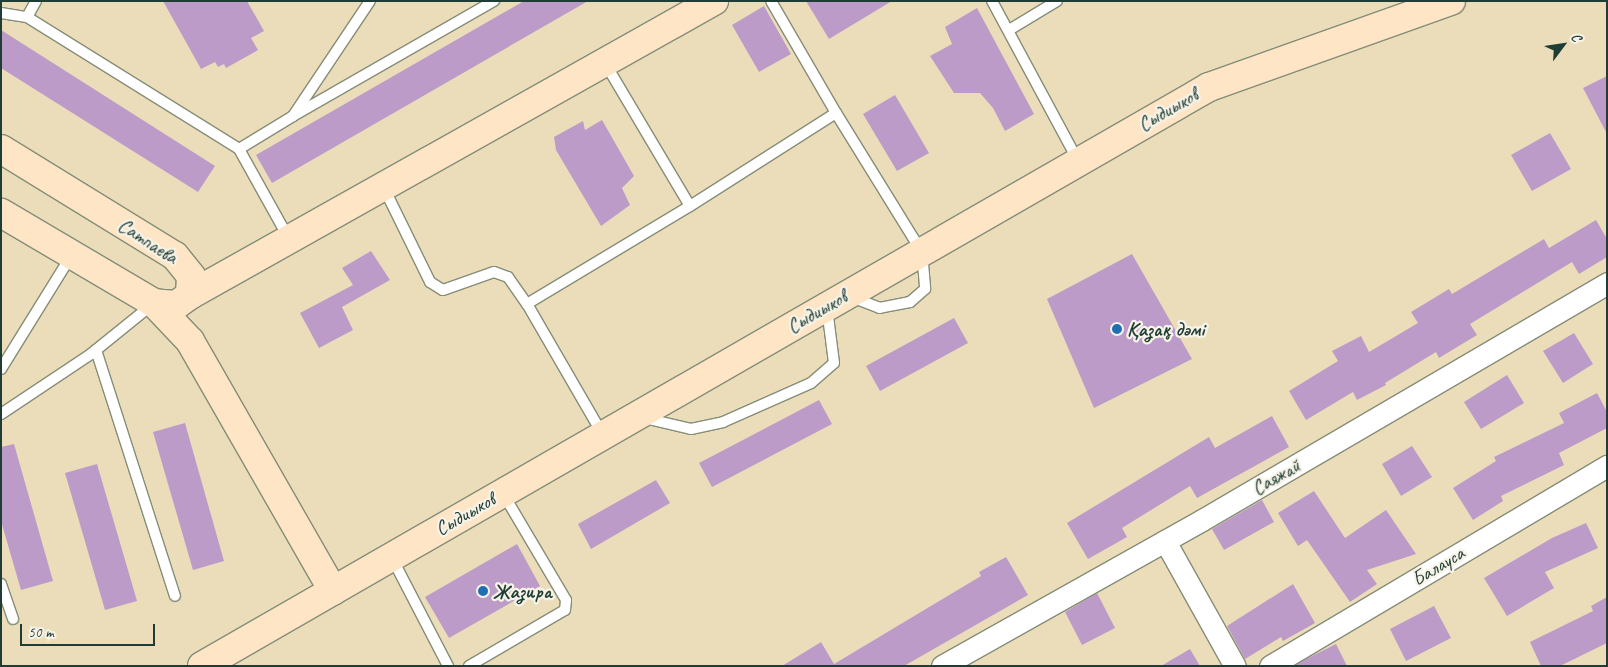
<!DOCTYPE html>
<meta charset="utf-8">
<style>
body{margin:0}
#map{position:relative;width:1608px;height:667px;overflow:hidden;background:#ebddba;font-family:Caveat,sans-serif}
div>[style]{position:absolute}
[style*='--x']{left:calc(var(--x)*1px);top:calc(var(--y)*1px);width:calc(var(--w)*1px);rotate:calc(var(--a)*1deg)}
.building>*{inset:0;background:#bd9bc9}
.roads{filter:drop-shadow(1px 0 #858d77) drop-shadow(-1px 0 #858d77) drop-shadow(0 1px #858d77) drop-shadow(0 -1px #858d77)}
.lane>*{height:10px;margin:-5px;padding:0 5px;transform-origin:5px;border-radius:5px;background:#fff}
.street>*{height:21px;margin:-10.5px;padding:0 10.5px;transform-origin:10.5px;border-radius:10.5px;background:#fff}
.secondary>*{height:28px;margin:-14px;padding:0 14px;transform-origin:14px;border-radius:14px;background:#fde5c5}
.dots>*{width:14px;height:14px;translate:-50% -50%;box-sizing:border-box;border:2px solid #f7f3e8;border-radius:50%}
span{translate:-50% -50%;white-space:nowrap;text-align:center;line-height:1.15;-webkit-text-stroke:4.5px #f7f3e8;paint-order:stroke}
.street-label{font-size:20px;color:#1f3d34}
.poi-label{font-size:20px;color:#1f3d34;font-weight:700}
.left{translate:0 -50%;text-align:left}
.frame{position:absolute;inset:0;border:2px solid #1f3d34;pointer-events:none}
.north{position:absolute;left:1538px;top:20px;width:50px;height:50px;-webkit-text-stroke:4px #f7f3e8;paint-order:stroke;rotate:59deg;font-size:14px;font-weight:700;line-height:20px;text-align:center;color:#1f3d34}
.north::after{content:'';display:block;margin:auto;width:18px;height:22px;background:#1f3d34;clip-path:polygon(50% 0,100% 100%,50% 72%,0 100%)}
.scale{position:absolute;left:20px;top:624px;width:135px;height:22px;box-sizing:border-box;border:2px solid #1f3d34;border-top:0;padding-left:6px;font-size:15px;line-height:18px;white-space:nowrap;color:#1f3d34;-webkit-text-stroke:4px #f7f3e8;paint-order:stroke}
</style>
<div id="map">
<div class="building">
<div style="clip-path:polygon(163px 1px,247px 1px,264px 31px,251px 38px,258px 50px,226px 68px,224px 64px,218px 67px,215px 62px,201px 69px)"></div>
<div style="clip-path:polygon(524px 1px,588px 1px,272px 183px,256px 155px)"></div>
<div style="clip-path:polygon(806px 1px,892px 1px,829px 39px)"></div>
<div style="clip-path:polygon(764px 6px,791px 54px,759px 72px,732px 25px)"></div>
<div style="clip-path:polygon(977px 8px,1034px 114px,1005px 131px,993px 108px,980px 93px,954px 93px,930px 56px,952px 44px,945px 27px)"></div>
<div style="clip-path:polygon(1px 30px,215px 166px,198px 192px,1px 68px)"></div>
<div style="clip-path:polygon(1607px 76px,1607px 134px,1583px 88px)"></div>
<div style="clip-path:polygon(895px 95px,929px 153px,897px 171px,863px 114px)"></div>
<div style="clip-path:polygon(602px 120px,634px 176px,622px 188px,630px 205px,601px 226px,556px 150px,554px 137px,583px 121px,585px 130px)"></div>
<div style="clip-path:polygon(1550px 133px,1571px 169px,1532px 191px,1511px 155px)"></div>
<div style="clip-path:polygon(1596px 220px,1607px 239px,1607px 257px,1579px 274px,1572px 262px,1470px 324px,1477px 335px,1439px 358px,1436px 352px,1385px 383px,1386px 385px,1357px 400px,1353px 392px,1306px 420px,1289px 391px,1338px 361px,1332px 351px,1361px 336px,1369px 352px,1418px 323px,1411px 312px,1449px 289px,1452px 294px,1544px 239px,1549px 248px)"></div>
<div style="clip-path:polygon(371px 251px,390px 280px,342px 307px,353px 330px,319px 348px,300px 313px,353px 285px,342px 268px)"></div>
<div style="clip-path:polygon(1132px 254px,1192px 359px,1094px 408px,1047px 299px)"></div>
<div style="clip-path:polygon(954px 318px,968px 343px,880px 391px,866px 366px)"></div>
<div style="clip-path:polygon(1574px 333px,1593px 364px,1563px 383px,1543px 351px)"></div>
<div style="clip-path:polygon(1507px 375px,1524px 403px,1481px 429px,1464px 402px)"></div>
<div style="clip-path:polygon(1597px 393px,1607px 412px,1607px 428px,1559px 453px,1564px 465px,1501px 496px,1503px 501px,1473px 520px,1453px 488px,1496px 461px,1494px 457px,1564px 423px,1559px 413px)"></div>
<div style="clip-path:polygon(819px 400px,832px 424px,712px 487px,699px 463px)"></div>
<div style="clip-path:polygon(1272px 416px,1289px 447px,1197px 498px,1190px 486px,1122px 528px,1127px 537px,1088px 559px,1067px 523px,1209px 437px,1215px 448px)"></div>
<div style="clip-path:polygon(185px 423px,224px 561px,193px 570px,153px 432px)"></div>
<div style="clip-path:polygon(14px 444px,53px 581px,21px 590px,1px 521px,1px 447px)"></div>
<div style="clip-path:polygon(1412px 446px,1432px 477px,1401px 496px,1382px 464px)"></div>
<div style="clip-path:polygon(97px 464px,137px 601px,105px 610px,65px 473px)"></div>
<div style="clip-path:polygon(656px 480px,670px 503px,591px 549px,578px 524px)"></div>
<div style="clip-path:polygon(1314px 491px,1345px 538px,1386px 510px,1416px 554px,1367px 570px,1377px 584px,1350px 602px,1307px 540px,1298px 546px,1278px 513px)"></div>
<div style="clip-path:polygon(1262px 500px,1274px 522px,1224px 550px,1212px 529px)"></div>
<div style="clip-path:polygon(1586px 523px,1598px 548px,1545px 572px,1554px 588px,1507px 616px,1484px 578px,1552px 538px)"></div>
<div style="clip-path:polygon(517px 544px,540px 586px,449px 638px,425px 597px)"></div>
<div style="clip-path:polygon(1006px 557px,1028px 595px,904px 666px,782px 666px,821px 642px,834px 664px,981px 576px,979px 572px)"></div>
<div style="clip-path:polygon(1293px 584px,1315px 623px,1283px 641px,1281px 637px,1245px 659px,1227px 626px)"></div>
<div style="clip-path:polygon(1097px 593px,1115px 628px,1082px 645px,1065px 612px)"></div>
<div style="clip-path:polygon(1607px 597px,1607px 643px,1560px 666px,1541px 666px,1530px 642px,1593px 611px,1591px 606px)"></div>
<div style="clip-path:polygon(1434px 606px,1451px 638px,1406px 661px,1390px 629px)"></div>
<div style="clip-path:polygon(1336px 644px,1347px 666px,1295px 666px,1306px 659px)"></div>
<div style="clip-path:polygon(1190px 649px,1200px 666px,1161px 666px)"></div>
</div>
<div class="roads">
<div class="lane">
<div style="--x:36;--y:1;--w:18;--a:119"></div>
<div style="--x:27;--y:17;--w:250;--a:31.9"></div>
<div style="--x:239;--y:149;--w:103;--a:60.9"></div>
<div style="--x:992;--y:1;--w:182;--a:61.7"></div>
<div style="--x:1;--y:13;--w:26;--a:9"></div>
<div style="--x:1009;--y:30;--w:56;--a:-31.1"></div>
<div style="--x:605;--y:63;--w:166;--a:59.3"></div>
<div style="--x:836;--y:113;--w:163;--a:58.3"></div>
<div style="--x:922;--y:252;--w:37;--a:85"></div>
<div style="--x:925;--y:289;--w:20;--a:139"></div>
<div style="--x:910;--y:302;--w:31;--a:169"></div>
<div style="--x:880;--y:308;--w:31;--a:-159"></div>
<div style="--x:293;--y:116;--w:232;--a:-29.8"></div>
<div style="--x:239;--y:149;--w:63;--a:-31.4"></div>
<div style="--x:293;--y:116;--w:138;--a:-56.2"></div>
<div style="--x:384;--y:188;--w:105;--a:63.9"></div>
<div style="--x:430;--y:282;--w:15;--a:32"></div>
<div style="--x:443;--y:290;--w:54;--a:-19.4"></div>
<div style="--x:494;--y:272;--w:15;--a:20"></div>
<div style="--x:508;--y:277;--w:33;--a:55"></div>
<div style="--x:96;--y:350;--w:258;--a:72.2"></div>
<div style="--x:1;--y:369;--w:133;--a:-58.2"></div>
<div style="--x:1;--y:414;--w:108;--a:-33.7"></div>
<div style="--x:91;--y:354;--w:81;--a:-39"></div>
<div style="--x:644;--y:418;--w:48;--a:13.2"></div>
<div style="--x:691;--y:429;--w:33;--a:-12"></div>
<div style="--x:723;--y:422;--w:96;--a:-23.9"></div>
<div style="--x:811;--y:383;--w:30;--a:-41"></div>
<div style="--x:834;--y:363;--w:55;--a:-97.3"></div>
<div style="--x:603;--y:435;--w:151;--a:-120.1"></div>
<div style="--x:527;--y:304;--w:190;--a:-31"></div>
<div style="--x:690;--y:206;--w:173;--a:-32.5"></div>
<div style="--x:836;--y:113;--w:129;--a:-120.1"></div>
<div style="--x:392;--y:558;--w:122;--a:62.6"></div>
<div style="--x:1;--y:584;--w:37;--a:71"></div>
<div style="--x:469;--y:666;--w:111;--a:-30.3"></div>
<div style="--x:565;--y:610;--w:10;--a:-84"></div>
<div style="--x:566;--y:600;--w:122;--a:-120.6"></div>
</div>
<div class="street">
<div style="--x:1165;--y:541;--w:143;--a:60.8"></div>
<div style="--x:942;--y:666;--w:298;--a:-29.3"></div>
<div style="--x:1202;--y:520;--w:469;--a:-30.3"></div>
<div style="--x:1270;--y:666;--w:392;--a:-30.7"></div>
</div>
<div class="secondary">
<div style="--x:1;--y:149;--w:204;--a:31.6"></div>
<div style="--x:175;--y:256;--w:26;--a:51"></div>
<div style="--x:191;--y:276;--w:19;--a:93"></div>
<div style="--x:190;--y:295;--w:17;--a:144"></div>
<div style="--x:176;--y:305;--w:22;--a:-175"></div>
<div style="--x:154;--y:303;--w:178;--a:-149.5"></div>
<div style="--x:190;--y:295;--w:601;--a:-29.3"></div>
<div style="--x:154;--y:303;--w:52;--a:46.5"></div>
<div style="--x:190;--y:341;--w:288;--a:60.2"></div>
<div style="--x:202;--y:666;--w:1162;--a:-29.9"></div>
<div style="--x:1209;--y:87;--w:257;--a:-19.6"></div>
</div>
</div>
<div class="dots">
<div style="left:1117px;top:329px;background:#1f6fb2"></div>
<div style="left:483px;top:591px;background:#1f6fb2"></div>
</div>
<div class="street-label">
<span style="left:1168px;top:110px;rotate:-30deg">Сыдиыков</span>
<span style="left:148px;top:241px;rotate:33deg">Сатпаева</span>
<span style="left:817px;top:312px;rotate:-30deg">Сыдиыков</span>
<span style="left:1276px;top:477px;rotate:-30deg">Саяжай</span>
<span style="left:465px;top:514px;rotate:-30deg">Сыдиыков</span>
<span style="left:1438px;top:566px;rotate:-31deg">Балауса</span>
</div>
<div class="poi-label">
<span class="left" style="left:1127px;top:329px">Қазақ дәмі</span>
<span class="left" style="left:493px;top:591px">Жазира</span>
</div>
<div class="frame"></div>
<div class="north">С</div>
<div class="scale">50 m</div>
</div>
